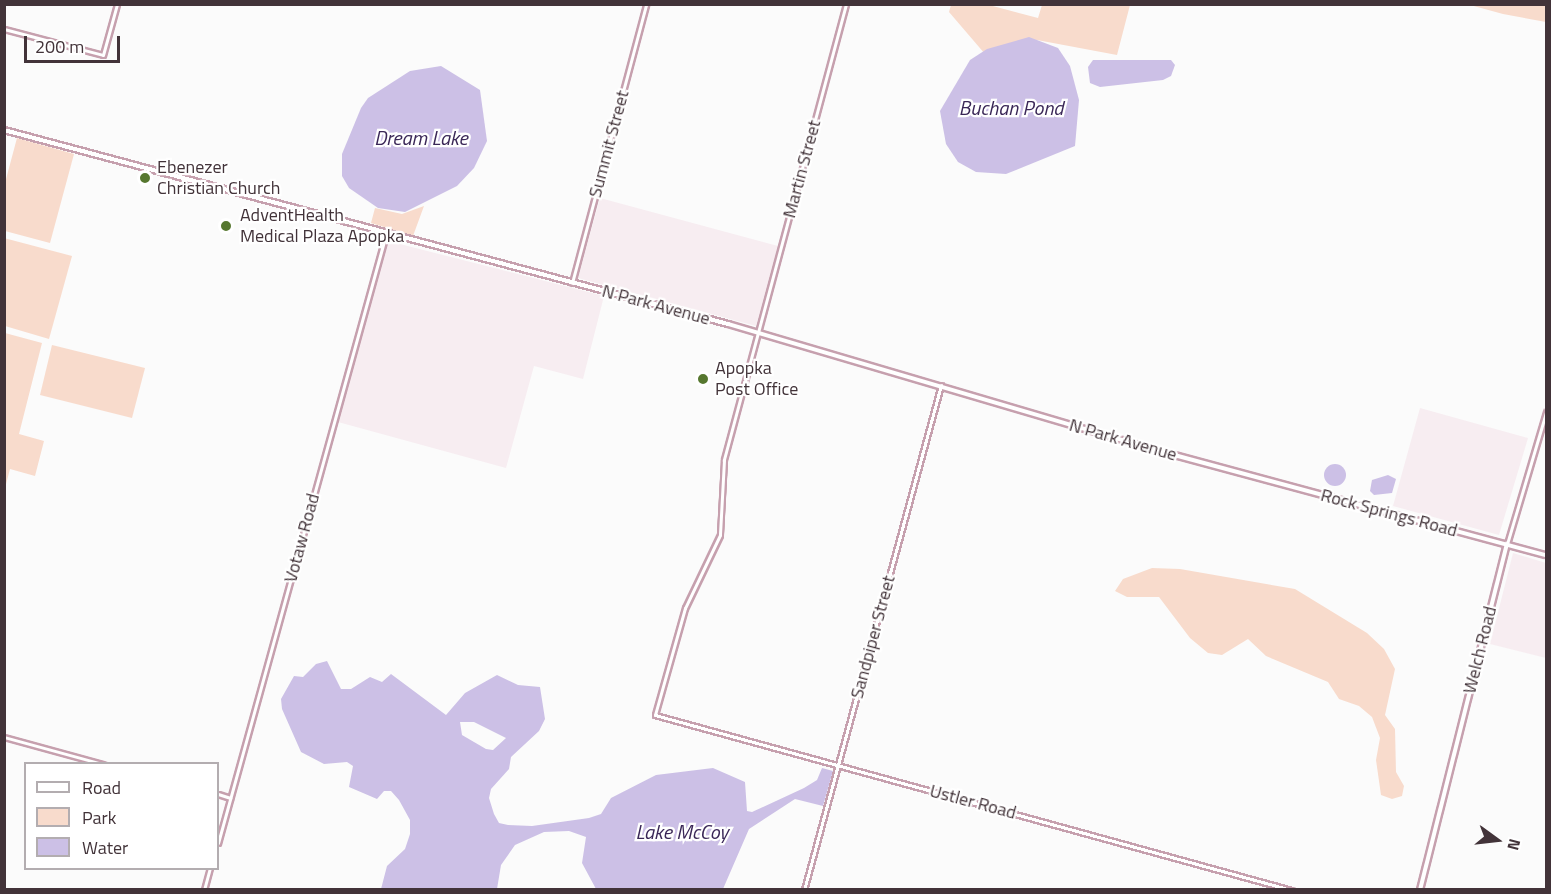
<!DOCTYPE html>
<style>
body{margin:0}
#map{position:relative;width:1551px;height:894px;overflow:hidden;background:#fbfbfb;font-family:"Titillium Web",sans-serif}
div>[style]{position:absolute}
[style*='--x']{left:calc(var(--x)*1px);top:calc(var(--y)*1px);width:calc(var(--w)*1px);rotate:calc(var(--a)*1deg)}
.built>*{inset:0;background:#f7edf1}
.green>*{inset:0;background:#f8dbcc}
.water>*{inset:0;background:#ccc0e6}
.round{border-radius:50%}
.roads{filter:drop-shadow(2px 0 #c6a0ae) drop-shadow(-2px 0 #c6a0ae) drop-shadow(0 2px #c6a0ae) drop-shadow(0 -2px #c6a0ae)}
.tertiary>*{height:3px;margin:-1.5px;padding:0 1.5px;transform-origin:1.5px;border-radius:1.5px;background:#fff}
.secondary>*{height:4px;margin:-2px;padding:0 2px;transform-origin:2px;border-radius:2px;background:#fff}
.dots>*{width:16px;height:16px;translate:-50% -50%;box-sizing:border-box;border:3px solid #fff;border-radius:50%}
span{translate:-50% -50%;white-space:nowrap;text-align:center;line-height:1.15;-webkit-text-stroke:4.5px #fff;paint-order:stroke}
.street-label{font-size:18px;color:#423339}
.poi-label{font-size:18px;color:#423339}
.left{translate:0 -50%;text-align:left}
.water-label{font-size:20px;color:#3a2757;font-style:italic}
.frame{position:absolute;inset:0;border:6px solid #423339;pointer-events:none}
.legend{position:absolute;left:24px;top:762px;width:195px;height:108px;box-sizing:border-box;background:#fff;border:2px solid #b3adb0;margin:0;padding:8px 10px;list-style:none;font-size:18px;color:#423339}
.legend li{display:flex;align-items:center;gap:12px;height:30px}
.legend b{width:30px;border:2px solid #b3adb0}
.north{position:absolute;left:1467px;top:810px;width:60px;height:60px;-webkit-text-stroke:4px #fff;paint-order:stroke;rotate:105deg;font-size:16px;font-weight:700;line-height:24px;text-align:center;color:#423339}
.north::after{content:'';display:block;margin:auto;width:21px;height:27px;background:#423339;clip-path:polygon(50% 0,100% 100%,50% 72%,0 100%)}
.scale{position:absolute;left:24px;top:36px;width:96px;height:27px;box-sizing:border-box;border:3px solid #423339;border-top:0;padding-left:8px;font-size:18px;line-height:21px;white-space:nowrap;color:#423339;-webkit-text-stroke:4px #fff;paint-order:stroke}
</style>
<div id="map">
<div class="built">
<div style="clip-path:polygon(600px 198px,778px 246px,756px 326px,578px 278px)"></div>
<div style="clip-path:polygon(388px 241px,604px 296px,583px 379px,534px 366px,506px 468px,338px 422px)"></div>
<div style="clip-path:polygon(1420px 408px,1528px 438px,1499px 535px,1393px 506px)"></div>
<div style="clip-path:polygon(1513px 553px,1546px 563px,1546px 658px,1490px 644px)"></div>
</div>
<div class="green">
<div style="clip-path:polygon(951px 5px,989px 5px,1038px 18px,1042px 5px,1130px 5px,1117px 55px,1037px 40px,997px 68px,949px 12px)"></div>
<div style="clip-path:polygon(1470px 5px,1546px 5px,1546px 22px,1503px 14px)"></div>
<div style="clip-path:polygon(17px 138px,74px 154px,50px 243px,5px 231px,5px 183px)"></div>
<div style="clip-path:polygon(424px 206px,413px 236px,371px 223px,375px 208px,402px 214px)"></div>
<div style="clip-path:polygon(4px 238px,72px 256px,49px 339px,5px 326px)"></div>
<div style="clip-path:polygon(5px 333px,42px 343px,19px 434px,44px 441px,35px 476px,10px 469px,5px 488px)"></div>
<div style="clip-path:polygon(52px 345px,145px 368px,132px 418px,40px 395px)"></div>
<div style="clip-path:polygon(1152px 568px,1180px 569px,1295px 589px,1367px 633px,1384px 649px,1395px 669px,1385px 715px,1395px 729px,1396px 772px,1404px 786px,1402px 796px,1392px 799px,1381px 795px,1376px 760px,1380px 738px,1372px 717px,1359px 706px,1339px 699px,1328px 682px,1266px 656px,1248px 639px,1222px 655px,1208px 653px,1190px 638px,1159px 597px,1127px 597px,1115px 591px,1123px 579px)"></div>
</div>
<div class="water">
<div style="clip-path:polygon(1029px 37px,1058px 48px,1070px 66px,1079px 100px,1075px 146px,1006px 174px,976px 172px,958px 162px,946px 144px,940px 111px,970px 60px,987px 49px)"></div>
<div style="clip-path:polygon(1093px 60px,1171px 60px,1175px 65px,1171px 76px,1163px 80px,1100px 87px,1090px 83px,1088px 67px)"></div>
<div style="clip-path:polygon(441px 66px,480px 90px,487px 141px,474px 168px,457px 186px,405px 212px,378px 208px,349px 188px,342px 176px,342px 154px,361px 108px,368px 98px,410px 71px)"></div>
<div class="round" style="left:1324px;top:464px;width:22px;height:22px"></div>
<div style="clip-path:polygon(1388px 475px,1396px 479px,1392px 493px,1374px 495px,1370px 491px,1372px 480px)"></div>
<div style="clip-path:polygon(evenodd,327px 661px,341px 689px,351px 689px,370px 677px,382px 682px,391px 674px,446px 715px,465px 693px,497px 675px,518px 685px,540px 687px,545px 719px,539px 731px,511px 757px,509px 769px,491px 789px,489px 798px,494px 814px,499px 823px,508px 825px,532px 826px,589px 818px,601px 814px,611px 798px,656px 775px,713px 768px,745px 782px,747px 811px,752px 812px,804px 788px,817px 780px,822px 768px,833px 771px,823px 806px,795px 799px,749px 829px,723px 889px,596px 889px,582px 863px,586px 837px,569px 831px,544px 832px,515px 845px,501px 865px,497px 889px,381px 889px,387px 866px,405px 849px,410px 834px,410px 820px,399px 800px,391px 791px,384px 791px,377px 799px,349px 787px,353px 766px,347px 762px,324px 764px,301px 752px,282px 709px,281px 699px,294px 676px,303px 677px,316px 664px,327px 661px,460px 722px,474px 722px,506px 738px,493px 750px,486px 749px,462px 735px,460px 722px)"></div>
</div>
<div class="roads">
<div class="tertiary">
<div style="--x:846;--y:4;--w:472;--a:105"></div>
<div style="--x:724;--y:460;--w:75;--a:93.1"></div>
<div style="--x:720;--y:535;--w:81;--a:115.6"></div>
<div style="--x:685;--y:608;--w:111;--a:105.7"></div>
<div style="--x:655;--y:715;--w:660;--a:15.38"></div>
<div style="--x:4;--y:29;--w:102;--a:14.7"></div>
<div style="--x:103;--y:55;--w:53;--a:-74.6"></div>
<div style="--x:572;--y:283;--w:289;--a:-75.1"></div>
<div style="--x:1507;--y:544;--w:138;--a:-73.5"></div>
<div style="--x:4;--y:737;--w:103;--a:15.3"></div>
<div style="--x:218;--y:794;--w:13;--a:18"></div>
<div style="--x:218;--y:843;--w:632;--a:-74.58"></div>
<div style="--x:204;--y:890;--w:23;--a:-75"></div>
<div style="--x:804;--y:890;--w:523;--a:-74.82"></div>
</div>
<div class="secondary">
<div style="--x:4;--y:130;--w:750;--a:15"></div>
<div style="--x:728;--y:324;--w:458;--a:16.4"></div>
<div style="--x:1167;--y:453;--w:392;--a:15.1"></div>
<div style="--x:1420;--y:890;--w:357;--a:-75.9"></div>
</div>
</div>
<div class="dots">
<div style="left:145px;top:178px;background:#56772f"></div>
<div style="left:226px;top:226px;background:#56772f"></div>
<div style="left:703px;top:379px;background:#56772f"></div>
</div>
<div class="street-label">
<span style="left:609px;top:144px;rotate:-75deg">Summit Street</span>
<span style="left:802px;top:169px;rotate:-75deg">Martin Street</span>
<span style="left:656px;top:305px;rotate:15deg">N Park Avenue</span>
<span style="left:1123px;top:440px;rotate:16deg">N Park Avenue</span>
<span style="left:1389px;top:513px;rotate:15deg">Rock Springs Road</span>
<span style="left:302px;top:538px;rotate:-75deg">Votaw Road</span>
<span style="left:873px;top:637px;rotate:-75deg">Sandpiper Street</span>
<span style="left:1480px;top:650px;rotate:-76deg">Welch Road</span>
<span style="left:973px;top:802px;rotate:15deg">Ustler Road</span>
</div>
<div class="poi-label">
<span class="left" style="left:157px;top:178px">Ebenezer<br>Christian Church</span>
<span class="left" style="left:240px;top:226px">AdventHealth<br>Medical Plaza Apopka</span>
<span class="left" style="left:715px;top:379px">Apopka<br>Post Office</span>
</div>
<div class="water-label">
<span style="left:1011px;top:107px">Buchan Pond</span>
<span style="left:421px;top:137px">Dream Lake</span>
<span style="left:682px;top:831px">Lake McCoy</span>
</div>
<div class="frame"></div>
<ul class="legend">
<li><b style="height:8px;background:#fff"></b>Road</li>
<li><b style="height:16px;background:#f8dbcc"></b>Park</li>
<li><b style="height:16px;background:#ccc0e6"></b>Water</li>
</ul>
<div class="north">N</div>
<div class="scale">200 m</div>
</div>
